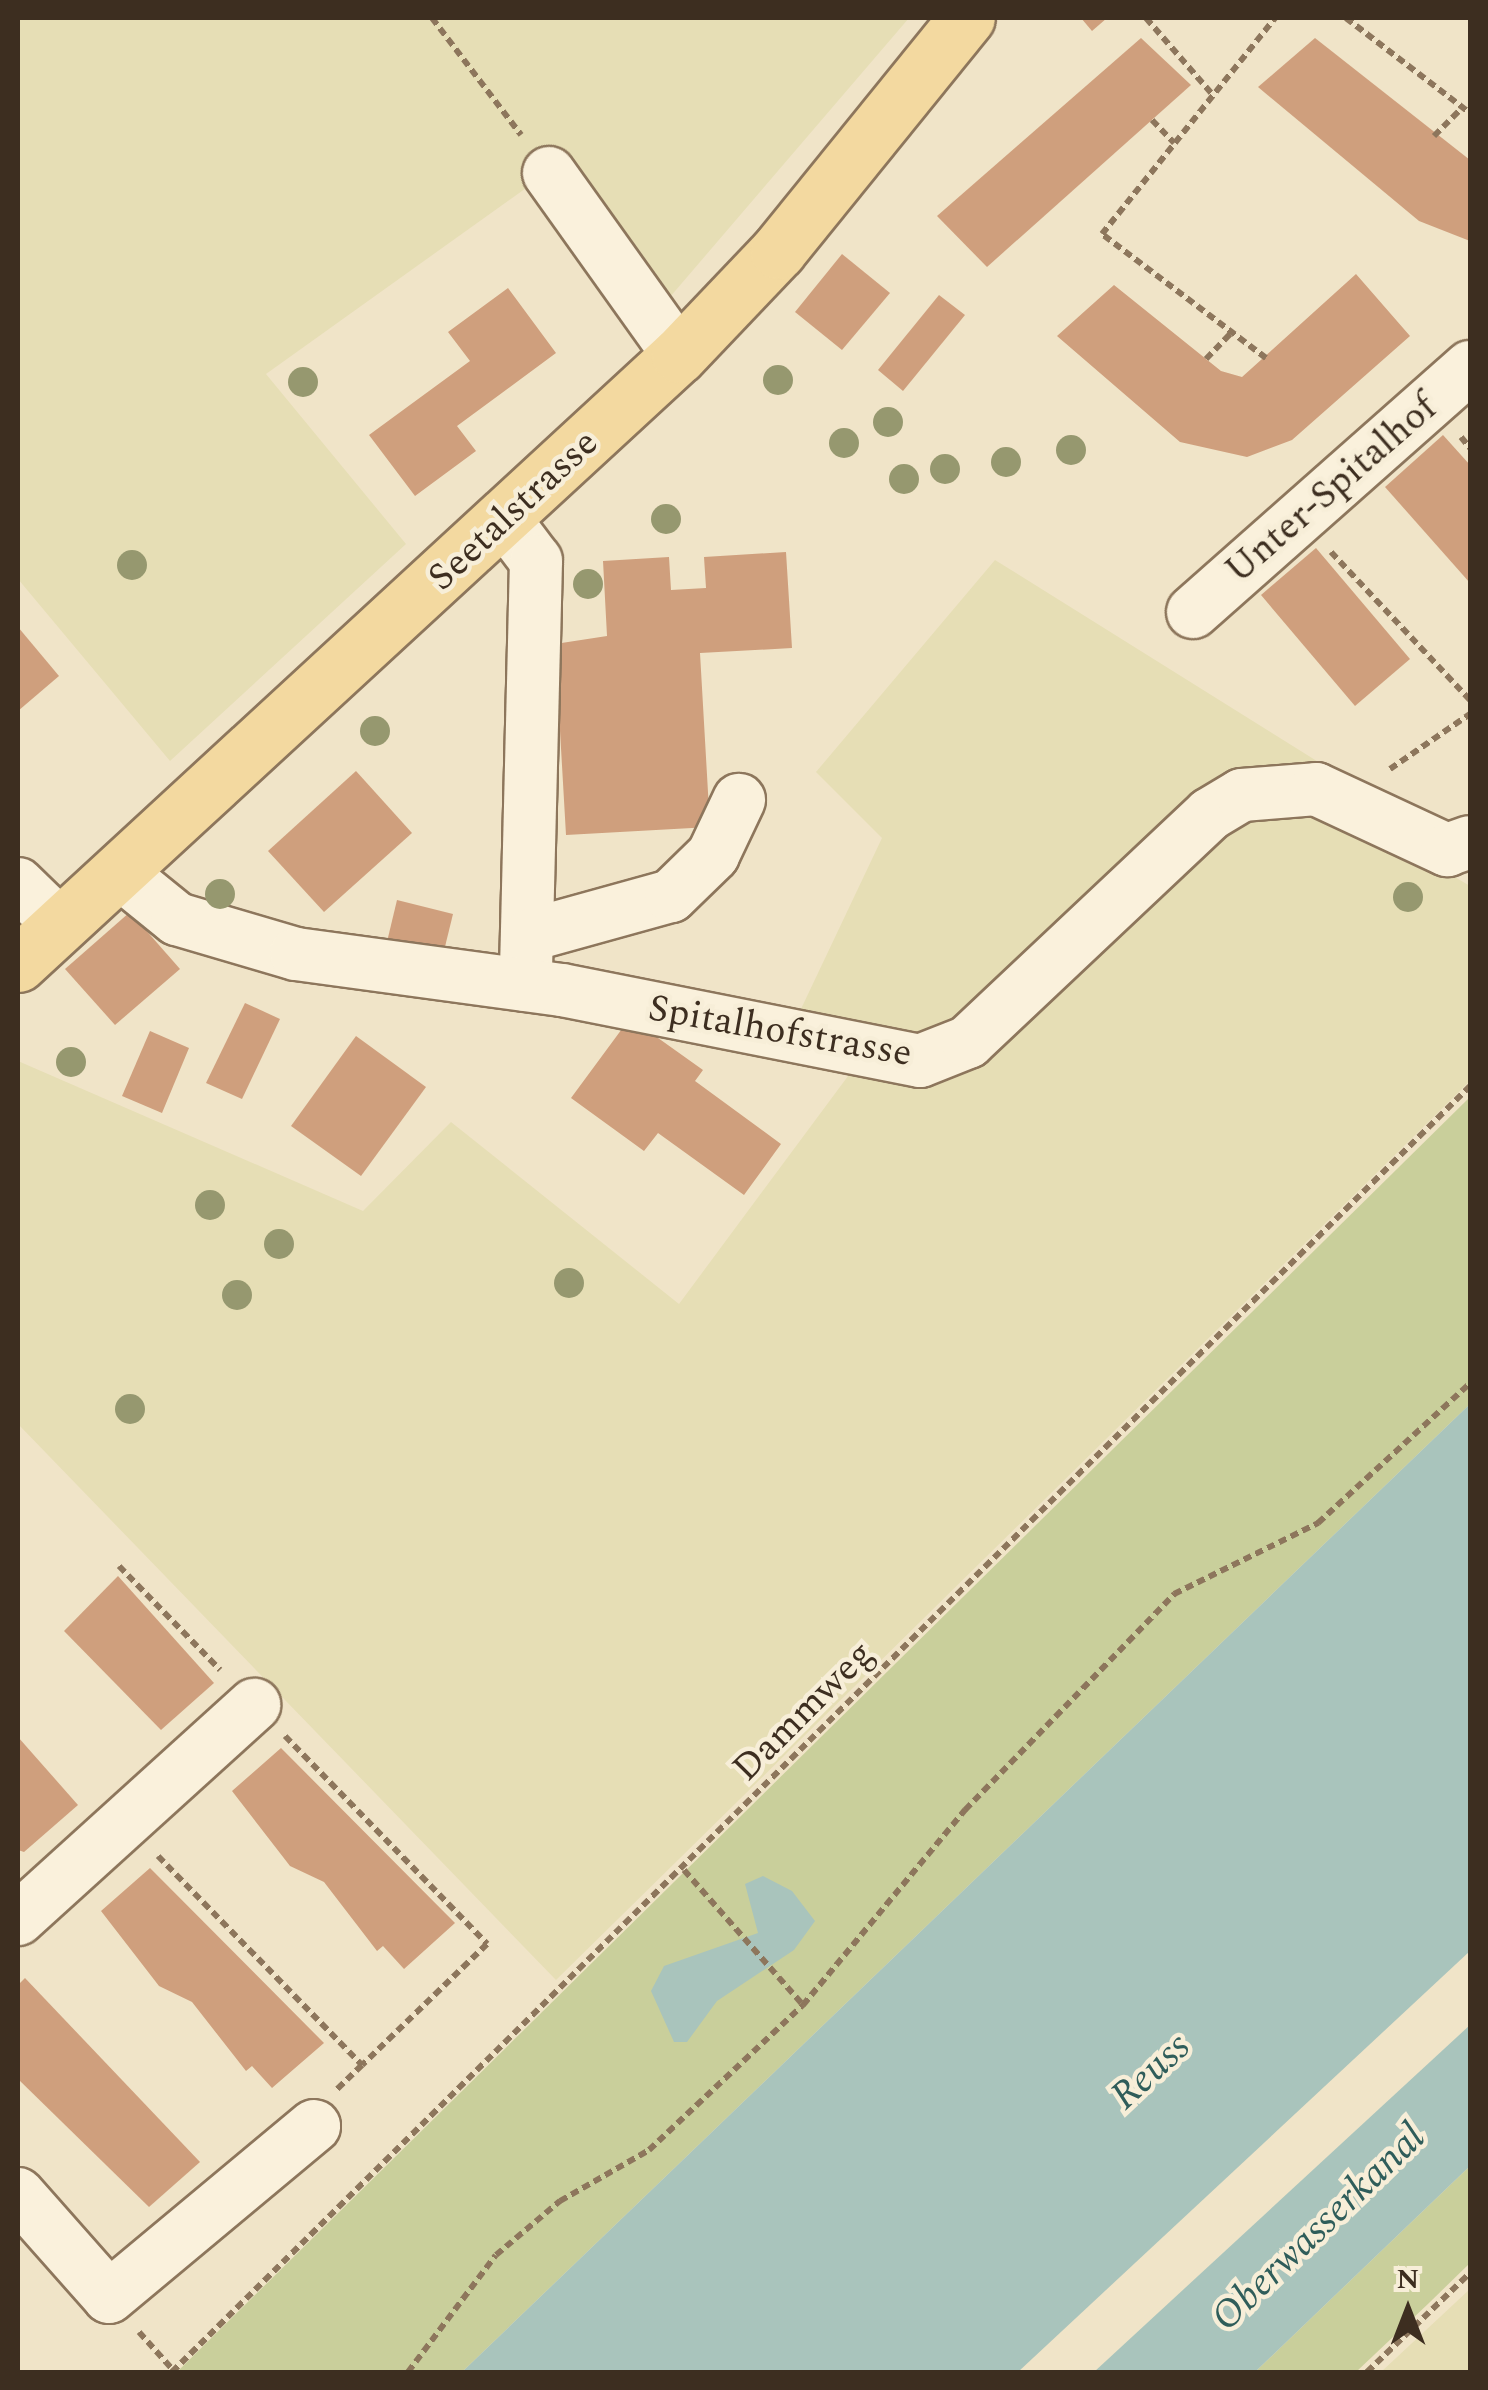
<!DOCTYPE html>
<style>
body{margin:0}
#map{position:relative;width:1488px;height:2390px;overflow:hidden;background:#f0e4c8;font-family:Spectral,serif}
div>[style]{position:absolute}
[style*='--x']{left:calc(var(--x)*1px);top:calc(var(--y)*1px);width:calc(var(--w)*1px);rotate:calc(var(--a)*1deg)}
.farmland>*{inset:0;background:#e6deb5}
.green>*{inset:0;background:#c9cf9b}
.water>*{inset:0;background:#a9c4bc}
.building>*{inset:0;background:#cf9f7d}
.path>*{height:6px;margin-top:-3px;transform-origin:0;background:repeating-linear-gradient(90deg,#8d765c 0 8px,transparent 0 13px)}
.roads{filter:drop-shadow(2px 0 #8d765c) drop-shadow(-2px 0 #8d765c) drop-shadow(0 2px #8d765c) drop-shadow(0 -2px #8d765c)}
.minor>*{height:52px;margin:-26px;padding:0 26px;transform-origin:26px;border-radius:26px;background:#faf1dc}
.major>*{height:55px;margin:-27.5px;padding:0 27.5px;transform-origin:27.5px;border-radius:27.5px;background:#f3d9a0}
.trees>*{width:30px;height:30px;margin:-15px;border-radius:50%;background:#96986f}
span{translate:-50% -50%;white-space:nowrap;text-align:center;line-height:1.15;-webkit-text-stroke:9px #f7eed8;paint-order:stroke}
.street-label{font-size:38px;color:#3d2e20}
.water-label{font-size:40px;color:#2f5d5a;font-style:italic}
.frame{position:absolute;inset:0;border:20px solid #3d2e20;pointer-events:none}
.north{position:absolute;left:1358px;top:2260px;width:100px;height:100px;-webkit-text-stroke:8px #f7eed8;paint-order:stroke;rotate:0deg;font-size:28px;font-weight:700;line-height:40px;text-align:center;color:#3d2e20}
.north::after{content:'';display:block;margin:auto;width:35px;height:45px;background:#3d2e20;clip-path:polygon(50% 0,100% 100%,50% 72%,0 100%)}
</style>
<div id="map">
<div class="farmland">
<div style="clip-path:polygon(18px 18px,909px 18px,664px 304px,561px 163px,266px 374px,406px 544px,170px 761px,18px 579px)"></div>
<div style="clip-path:polygon(995px 560px,1328px 768px,1291px 770px,936px 1042px,791px 1030px,882px 838px,816px 772px)"></div>
<div style="clip-path:polygon(1267px 805px,1364px 823px,1470px 886px,1470px 1081px,556px 1980px,18px 1424px,18px 1061px,363px 1211px,451px 1122px,679px 1304px,854px 1068px,922px 1078px,1206px 835px)"></div>
<div style="clip-path:polygon(1470px 2289px,1470px 2372px,1381px 2372px)"></div>
</div>
<div class="green">
<div style="clip-path:polygon(1470px 1097px,1470px 1404px,462px 2372px,177px 2372px)"></div>
<div style="clip-path:polygon(1470px 2166px,1470px 2263px,1429px 2303px,1356px 2372px,1255px 2372px)"></div>
</div>
<div class="water">
<div style="clip-path:polygon(1470px 1404px,1470px 1951px,1018px 2372px,462px 2372px)"></div>
<div style="clip-path:polygon(763px 1876px,792px 1891px,815px 1921px,794px 1950px,717px 2001px,687px 2042px,674px 2042px,651px 1991px,664px 1966px,758px 1933px,745px 1884px)"></div>
<div style="clip-path:polygon(1470px 2025px,1470px 2166px,1255px 2372px,1094px 2372px)"></div>
</div>
<div class="building">
<div style="clip-path:polygon(1081px 18px,1107px 18px,1092px 31px)"></div>
<div style="clip-path:polygon(1141px 38px,1191px 85px,987px 267px,937px 216px)"></div>
<div style="clip-path:polygon(1315px 38px,1470px 160px,1470px 241px,1419px 221px,1258px 87px)"></div>
<div style="clip-path:polygon(842px 254px,890px 293px,842px 350px,795px 312px)"></div>
<div style="clip-path:polygon(1356px 274px,1410px 336px,1292px 440px,1247px 457px,1180px 442px,1057px 336px,1114px 285px,1221px 371px,1242px 377px)"></div>
<div style="clip-path:polygon(508px 288px,556px 353px,457px 426px,476px 451px,415px 496px,369px 435px,470px 361px,448px 332px)"></div>
<div style="clip-path:polygon(939px 295px,965px 315px,903px 391px,878px 370px)"></div>
<div style="clip-path:polygon(1443px 435px,1470px 465px,1470px 583px,1385px 487px)"></div>
<div style="clip-path:polygon(1316px 548px,1410px 659px,1355px 706px,1261px 595px)"></div>
<div style="clip-path:polygon(786px 552px,792px 648px,700px 653px,710px 827px,566px 835px,555px 644px,607px 636px,603px 561px,669px 557px,671px 590px,706px 588px,704px 557px)"></div>
<div style="clip-path:polygon(18px 627px,59px 676px,18px 711px)"></div>
<div style="clip-path:polygon(356px 771px,412px 833px,324px 912px,268px 851px)"></div>
<div style="clip-path:polygon(397px 900px,453px 914px,442px 959px,386px 946px)"></div>
<div style="clip-path:polygon(130px 912px,180px 969px,115px 1025px,65px 969px)"></div>
<div style="clip-path:polygon(245px 1003px,280px 1019px,242px 1099px,206px 1083px)"></div>
<div style="clip-path:polygon(630px 1018px,703px 1070px,695px 1081px,781px 1144px,744px 1195px,658px 1133px,644px 1151px,571px 1098px)"></div>
<div style="clip-path:polygon(150px 1031px,189px 1048px,162px 1113px,122px 1096px)"></div>
<div style="clip-path:polygon(356px 1036px,426px 1087px,361px 1176px,291px 1126px)"></div>
<div style="clip-path:polygon(118px 1576px,214px 1683px,161px 1730px,64px 1631px)"></div>
<div style="clip-path:polygon(18px 1737px,78px 1805px,24px 1852px,18px 1850px)"></div>
<div style="clip-path:polygon(281px 1748px,455px 1923px,404px 1969px,383px 1946px,377px 1951px,324px 1882px,290px 1866px,232px 1791px)"></div>
<div style="clip-path:polygon(150px 1868px,324px 2043px,272px 2088px,252px 2066px,246px 2071px,192px 2002px,159px 1986px,101px 1911px)"></div>
<div style="clip-path:polygon(25px 1978px,200px 2162px,149px 2207px,18px 2079px,18px 1985px)"></div>
</div>
<div class="path">
<div style="--x:432;--y:18;--w:147;--a:52.7"></div>
<div style="--x:1146;--y:18;--w:102;--a:49"></div>
<div style="--x:1346;--y:18;--w:156;--a:37.5"></div>
<div style="--x:1152;--y:120;--w:32;--a:46"></div>
<div style="--x:1434;--y:136;--w:40;--a:-45"></div>
<div style="--x:1266;--y:358;--w:206;--a:-142.9"></div>
<div style="--x:1102;--y:234;--w:277;--a:-51.3"></div>
<div style="--x:1206;--y:359;--w:39;--a:-46"></div>
<div style="--x:1461;--y:437;--w:14;--a:51"></div>
<div style="--x:1331;--y:552;--w:203;--a:46.8"></div>
<div style="--x:1390;--y:769;--w:97;--a:-34.5"></div>
<div style="--x:119;--y:1566;--w:145;--a:45.8"></div>
<div style="--x:285;--y:1736;--w:290;--a:45.8"></div>
<div style="--x:487;--y:1944;--w:174;--a:135.9"></div>
<div style="--x:158;--y:1856;--w:292;--a:45.7"></div>
<div style="--x:362;--y:2065;--w:35;--a:136"></div>
<div style="--x:684;--y:1870;--w:180;--a:48.6"></div>
<div style="--x:139;--y:2332;--w:52;--a:48.1"></div>
<div style="--x:172;--y:2372;--w:1827;--a:-44.73"></div>
<div style="--x:408;--y:2372;--w:146;--a:-53.1"></div>
<div style="--x:496;--y:2255;--w:84;--a:-40.2"></div>
<div style="--x:560;--y:2201;--w:103;--a:-29.8"></div>
<div style="--x:649;--y:2150;--w:212;--a:-43.3"></div>
<div style="--x:803;--y:2005;--w:254;--a:-50.3"></div>
<div style="--x:965;--y:1810;--w:301;--a:-45.9"></div>
<div style="--x:1174;--y:1594;--w:161;--a:-26.2"></div>
<div style="--x:1318;--y:1523;--w:207;--a:-42.6"></div>
<div style="--x:1367;--y:2372;--w:143;--a:-43.9"></div>
</div>
<div class="roads">
<div class="minor">
<div style="--x:549;--y:173;--w:224;--a:54.5"></div>
<div style="--x:505;--y:520;--w:51;--a:52.9"></div>
<div style="--x:536;--y:561;--w:424;--a:91.4"></div>
<div style="--x:1193;--y:612;--w:370;--a:-41.5"></div>
<div style="--x:119;--y:872;--w:75;--a:39"></div>
<div style="--x:177;--y:919;--w:124;--a:16.4"></div>
<div style="--x:296;--y:954;--w:268;--a:7.7"></div>
<div style="--x:562;--y:990;--w:365;--a:11.2"></div>
<div style="--x:920;--y:1061;--w:52;--a:-21.6"></div>
<div style="--x:968;--y:1042;--w:332;--a:-43.3"></div>
<div style="--x:1210;--y:814;--w:37;--a:-31"></div>
<div style="--x:1242;--y:795;--w:74;--a:-4.6"></div>
<div style="--x:1316;--y:789;--w:145;--a:25"></div>
<div style="--x:1447;--y:850;--w:24;--a:-19"></div>
<div style="--x:18;--y:884;--w:59;--a:44.3"></div>
<div style="--x:530;--y:935;--w:146;--a:-15.5"></div>
<div style="--x:671;--y:896;--w:59;--a:-44.3"></div>
<div style="--x:713;--y:855;--w:61;--a:-64.7"></div>
<div style="--x:18;--y:1919;--w:319;--a:-42.2"></div>
<div style="--x:18;--y:2194;--w:137;--a:48.5"></div>
<div style="--x:109;--y:2297;--w:267;--a:-39.8"></div>
</div>
<div class="major">
<div style="--x:18;--y:964;--w:899;--a:-42.66"></div>
<div style="--x:679;--y:355;--w:144;--a:-46.4"></div>
<div style="--x:778;--y:251;--w:300;--a:-51"></div>
</div>
</div>
<div class="trees">
<div style="left:778px;top:380px"></div>
<div style="left:303px;top:382px"></div>
<div style="left:888px;top:422px"></div>
<div style="left:844px;top:443px"></div>
<div style="left:1071px;top:450px"></div>
<div style="left:1006px;top:462px"></div>
<div style="left:945px;top:469px"></div>
<div style="left:904px;top:479px"></div>
<div style="left:666px;top:519px"></div>
<div style="left:132px;top:565px"></div>
<div style="left:588px;top:584px"></div>
<div style="left:375px;top:731px"></div>
<div style="left:220px;top:894px"></div>
<div style="left:1408px;top:897px"></div>
<div style="left:71px;top:1062px"></div>
<div style="left:210px;top:1205px"></div>
<div style="left:279px;top:1244px"></div>
<div style="left:569px;top:1283px"></div>
<div style="left:237px;top:1295px"></div>
<div style="left:130px;top:1409px"></div>
</div>
<div class="street-label">
<span style="left:1332px;top:490px;rotate:-41deg">Unter-Spitalhof</span>
<span style="left:514px;top:511px;rotate:-43deg">Seetalstrasse</span>
<span style="left:780px;top:1032px;rotate:10deg">Spitalhofstrasse</span>
<span style="left:804px;top:1712px;rotate:-45deg">Dammweg</span>
</div>
<div class="water-label">
<span style="left:1151px;top:2072px;rotate:-43deg">Reuss</span>
<span style="left:1319px;top:2228px;rotate:-44deg">Oberwasserkanal</span>
</div>
<div class="frame"></div>
<div class="north">N</div>
</div>
